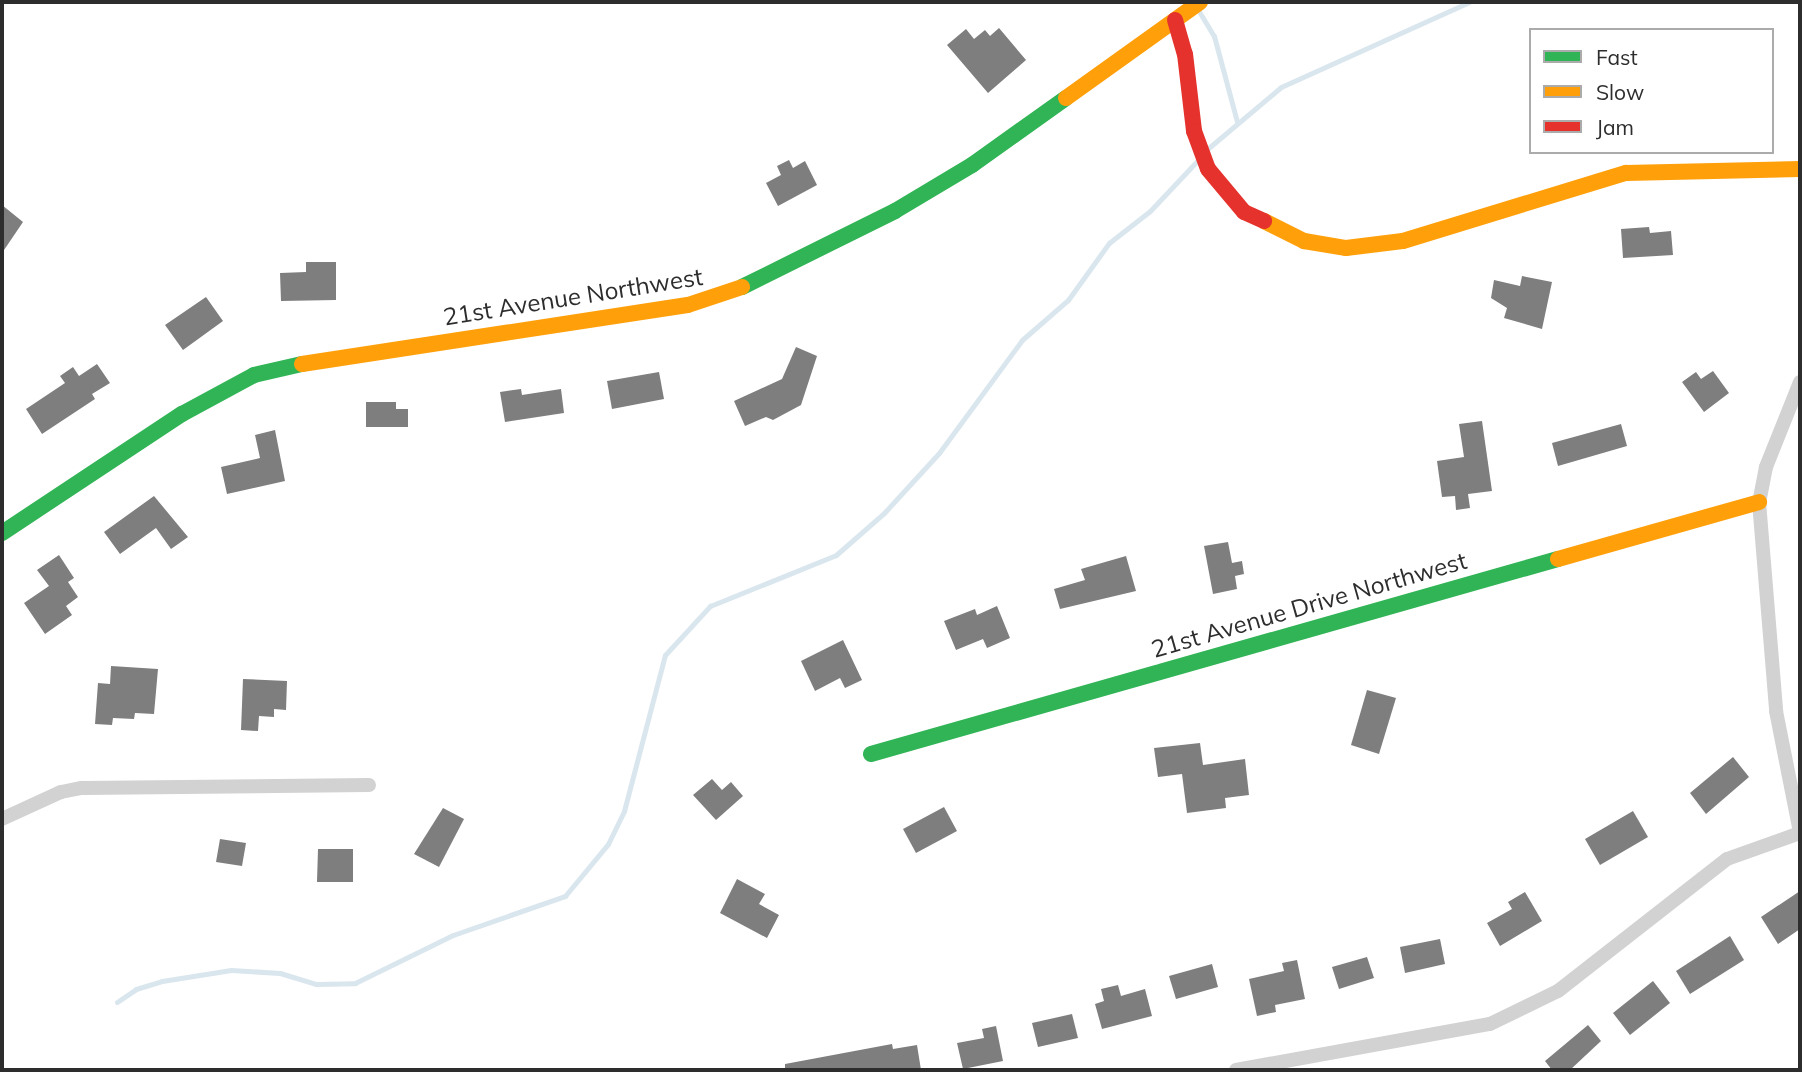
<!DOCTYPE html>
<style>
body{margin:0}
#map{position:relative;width:1802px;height:1072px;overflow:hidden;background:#fff;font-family:Mulish,sans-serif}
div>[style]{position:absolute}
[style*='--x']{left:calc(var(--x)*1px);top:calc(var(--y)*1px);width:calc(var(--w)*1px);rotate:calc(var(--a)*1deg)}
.stream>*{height:5px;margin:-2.5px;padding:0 2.5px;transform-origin:2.5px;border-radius:2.5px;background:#dae6ee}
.building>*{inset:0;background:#7e7e7e}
.street>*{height:14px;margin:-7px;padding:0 7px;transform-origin:7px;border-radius:7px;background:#d2d2d2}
.fast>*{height:16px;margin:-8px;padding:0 8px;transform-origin:8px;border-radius:8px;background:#30b455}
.slow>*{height:16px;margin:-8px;padding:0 8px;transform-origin:8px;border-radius:8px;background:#ff9f0a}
.jam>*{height:16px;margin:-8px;padding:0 8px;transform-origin:8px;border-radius:8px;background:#e5322d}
span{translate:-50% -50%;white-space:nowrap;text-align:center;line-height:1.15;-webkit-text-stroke:7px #fff;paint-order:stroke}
.street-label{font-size:24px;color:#2d2d2d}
.frame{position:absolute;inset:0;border:4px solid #2d2d2d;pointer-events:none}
.legend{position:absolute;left:1529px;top:28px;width:245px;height:126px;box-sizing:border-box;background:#fff;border:2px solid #ababab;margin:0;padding:9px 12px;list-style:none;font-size:21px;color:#2d2d2d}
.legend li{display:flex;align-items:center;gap:14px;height:35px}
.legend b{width:35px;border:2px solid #ababab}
</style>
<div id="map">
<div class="stream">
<div style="--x:1197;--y:8;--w:33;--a:59"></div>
<div style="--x:1214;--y:36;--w:89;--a:75"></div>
<div style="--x:1205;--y:151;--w:99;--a:-40.1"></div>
<div style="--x:1281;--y:87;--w:206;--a:-24.3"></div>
<div style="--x:117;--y:1002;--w:23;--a:-34"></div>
<div style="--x:136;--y:989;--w:27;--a:-17"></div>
<div style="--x:162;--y:981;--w:70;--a:-9.1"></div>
<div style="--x:231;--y:970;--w:49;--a:3.5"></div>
<div style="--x:280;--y:973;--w:38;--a:17"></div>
<div style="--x:316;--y:984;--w:39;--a:-1"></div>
<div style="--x:355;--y:983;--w:109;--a:-26.1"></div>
<div style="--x:453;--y:935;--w:119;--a:-19.2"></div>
<div style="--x:565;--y:896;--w:67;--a:-50.4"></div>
<div style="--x:608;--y:844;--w:37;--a:-64"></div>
<div style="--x:624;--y:811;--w:161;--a:-75.3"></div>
<div style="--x:665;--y:655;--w:67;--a:-47.4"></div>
<div style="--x:710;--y:606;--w:136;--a:-22"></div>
<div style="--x:836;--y:555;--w:64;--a:-41.2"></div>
<div style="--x:884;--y:513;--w:81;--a:-47.5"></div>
<div style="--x:939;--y:453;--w:140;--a:-53.7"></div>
<div style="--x:1022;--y:340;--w:61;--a:-41"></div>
<div style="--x:1068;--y:300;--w:70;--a:-54.3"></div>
<div style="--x:1109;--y:243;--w:52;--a:-38"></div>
<div style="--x:1150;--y:211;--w:71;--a:-46.7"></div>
</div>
<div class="building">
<div style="clip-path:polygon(999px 28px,1026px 60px,988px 93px,947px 45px,966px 29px,974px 39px,985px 30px,990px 36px)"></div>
<div style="clip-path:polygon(789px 160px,793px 168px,805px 161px,817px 185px,778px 206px,766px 183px,781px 175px,777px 166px)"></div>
<div style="clip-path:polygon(2px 205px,23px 222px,2px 253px)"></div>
<div style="clip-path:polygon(1649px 227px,1650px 233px,1671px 231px,1673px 255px,1623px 258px,1621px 229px)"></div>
<div style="clip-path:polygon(306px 262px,336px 262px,336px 300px,281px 301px,280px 273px,306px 272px)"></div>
<div style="clip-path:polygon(1522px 276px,1552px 282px,1542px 329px,1504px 318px,1507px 308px,1491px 298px,1494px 280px,1520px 286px)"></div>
<div style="clip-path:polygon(206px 297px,223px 321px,183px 350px,165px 325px)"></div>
<div style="clip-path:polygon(796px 347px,817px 356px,801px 405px,773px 420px,766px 417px,745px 426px,734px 401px,782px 379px)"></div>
<div style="clip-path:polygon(97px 364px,110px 383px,92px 394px,95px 399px,42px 434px,26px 409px,65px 383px,60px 376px,73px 367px,79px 376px)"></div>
<div style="clip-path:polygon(1713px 371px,1729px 393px,1704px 412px,1682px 382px,1696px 372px,1701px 379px)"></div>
<div style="clip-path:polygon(659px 372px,664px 399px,612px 409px,607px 381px)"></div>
<div style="clip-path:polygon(521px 389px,522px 395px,561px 389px,564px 413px,505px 422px,500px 392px)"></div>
<div style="clip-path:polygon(366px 402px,396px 402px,396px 409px,408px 409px,408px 427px,366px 427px)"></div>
<div style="clip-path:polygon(1482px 421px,1492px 491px,1468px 494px,1470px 508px,1456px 510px,1455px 496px,1442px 497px,1437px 461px,1464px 457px,1459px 424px)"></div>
<div style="clip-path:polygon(1621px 424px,1627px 446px,1558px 466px,1552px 443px)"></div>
<div style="clip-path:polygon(275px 430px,285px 481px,227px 494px,221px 467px,260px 458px,255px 435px)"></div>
<div style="clip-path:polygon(154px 496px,188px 537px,171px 549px,156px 528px,120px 554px,104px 532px)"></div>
<div style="clip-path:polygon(1228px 542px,1232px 563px,1242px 561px,1244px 574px,1235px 576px,1237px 589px,1213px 594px,1204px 546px)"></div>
<div style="clip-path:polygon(59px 555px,74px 578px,68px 582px,78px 597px,66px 606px,72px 615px,45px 634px,24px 603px,49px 586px,37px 570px)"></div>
<div style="clip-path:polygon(1126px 556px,1136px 591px,1060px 609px,1054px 589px,1085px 580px,1081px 569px)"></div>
<div style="clip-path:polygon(997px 606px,1010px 638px,987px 648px,983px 639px,956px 650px,944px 621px,975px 609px,977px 615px)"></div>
<div style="clip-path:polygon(843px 640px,862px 680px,845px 688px,840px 678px,815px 691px,801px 661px)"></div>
<div style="clip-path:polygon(111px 666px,158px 669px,154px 714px,135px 713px,134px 719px,113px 718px,112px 725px,95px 724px,98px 683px,110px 684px)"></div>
<div style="clip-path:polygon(243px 679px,287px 681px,286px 710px,274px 709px,274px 717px,259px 716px,258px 731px,241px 730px)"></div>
<div style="clip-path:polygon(1367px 690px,1396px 698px,1379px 754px,1351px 745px)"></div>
<div style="clip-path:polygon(1200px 743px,1203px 765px,1245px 759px,1249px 795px,1225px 798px,1226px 808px,1187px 813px,1182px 774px,1158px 777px,1154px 748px)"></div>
<div style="clip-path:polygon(1733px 757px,1749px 777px,1706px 814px,1690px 793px)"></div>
<div style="clip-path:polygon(712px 779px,722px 790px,731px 782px,743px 796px,716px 820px,693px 795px)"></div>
<div style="clip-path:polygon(944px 807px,957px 831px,916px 853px,903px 829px)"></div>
<div style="clip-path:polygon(443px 808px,464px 819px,439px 867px,414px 854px)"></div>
<div style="clip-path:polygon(1633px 811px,1648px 837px,1600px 865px,1585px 839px)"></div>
<div style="clip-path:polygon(220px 839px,246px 843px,242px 866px,216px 862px)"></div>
<div style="clip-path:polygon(318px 849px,353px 849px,353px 882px,317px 882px)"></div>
<div style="clip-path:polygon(737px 879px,765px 894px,759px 904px,779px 915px,767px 938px,720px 913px)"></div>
<div style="clip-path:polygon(1800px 891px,1800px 929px,1778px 944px,1761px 917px)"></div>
<div style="clip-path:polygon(1525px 892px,1542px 921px,1500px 946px,1487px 923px,1512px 909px,1508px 902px)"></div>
<div style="clip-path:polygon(1730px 936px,1744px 960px,1690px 994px,1676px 971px)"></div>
<div style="clip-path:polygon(1440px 939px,1445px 964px,1405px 973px,1400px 947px)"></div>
<div style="clip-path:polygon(1367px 957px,1374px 978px,1339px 989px,1332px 967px)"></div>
<div style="clip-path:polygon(1297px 960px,1305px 999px,1275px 1005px,1276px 1012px,1257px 1016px,1249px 979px,1284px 971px,1282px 963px)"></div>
<div style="clip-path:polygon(1212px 964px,1218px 987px,1176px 999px,1169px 976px)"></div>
<div style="clip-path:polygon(1653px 981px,1670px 1003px,1630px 1035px,1613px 1013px)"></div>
<div style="clip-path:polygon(1118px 985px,1121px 996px,1145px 989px,1152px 1016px,1102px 1029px,1095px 1004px,1104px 1001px,1101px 989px)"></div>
<div style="clip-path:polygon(1072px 1014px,1078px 1038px,1038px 1047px,1032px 1023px)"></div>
<div style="clip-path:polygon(1588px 1025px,1601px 1041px,1570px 1070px,1552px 1070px,1545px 1061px)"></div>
<div style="clip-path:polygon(996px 1026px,1003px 1061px,963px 1069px,957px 1043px,984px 1038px,982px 1029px)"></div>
<div style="clip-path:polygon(892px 1044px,893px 1049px,917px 1045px,921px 1070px,785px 1070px,785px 1064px)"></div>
</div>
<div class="street">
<div style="--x:1800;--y:382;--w:92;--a:111.8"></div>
<div style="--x:1766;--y:467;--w:36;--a:101"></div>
<div style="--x:1759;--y:502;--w:210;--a:85.3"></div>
<div style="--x:1776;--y:711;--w:123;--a:78.8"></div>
<div style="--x:2;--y:819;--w:65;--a:-24.6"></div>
<div style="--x:61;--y:792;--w:21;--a:-11"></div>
<div style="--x:82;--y:788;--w:287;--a:-0.6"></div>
<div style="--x:1236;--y:1070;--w:258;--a:-10.3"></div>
<div style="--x:1490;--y:1024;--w:76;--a:-25.9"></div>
<div style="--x:1558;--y:991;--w:214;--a:-38"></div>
<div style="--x:1727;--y:859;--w:77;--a:-19.6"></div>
</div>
<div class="fast">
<div style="--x:742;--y:287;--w:171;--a:-26.4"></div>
<div style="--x:895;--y:211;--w:90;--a:-30.9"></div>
<div style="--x:972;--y:165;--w:115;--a:-35.5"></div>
<div style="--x:2;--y:533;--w:216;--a:-33.5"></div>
<div style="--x:182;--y:414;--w:82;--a:-28.4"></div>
<div style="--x:254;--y:375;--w:49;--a:-12.9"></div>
<div style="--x:871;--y:754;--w:714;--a:-15.85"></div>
</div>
<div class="slow">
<div style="--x:1066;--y:98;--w:165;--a:-35.6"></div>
<div style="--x:1264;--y:221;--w:45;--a:26.6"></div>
<div style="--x:1304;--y:241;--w:43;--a:9.5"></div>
<div style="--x:1346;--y:248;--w:57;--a:-7"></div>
<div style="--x:1403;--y:241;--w:233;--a:-17"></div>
<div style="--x:1626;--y:173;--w:174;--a:-1.3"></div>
<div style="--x:302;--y:364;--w:390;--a:-8.7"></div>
<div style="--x:688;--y:305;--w:57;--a:-18.4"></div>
<div style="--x:1558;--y:559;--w:209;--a:-15.8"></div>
</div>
<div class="jam">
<div style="--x:1175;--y:20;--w:35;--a:74"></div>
<div style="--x:1185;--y:54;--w:78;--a:83.3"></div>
<div style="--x:1194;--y:131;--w:40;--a:69.8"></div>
<div style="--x:1208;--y:169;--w:56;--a:50.1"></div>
<div style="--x:1244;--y:212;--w:22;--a:24"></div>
</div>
<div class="street-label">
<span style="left:573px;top:297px;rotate:-9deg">21st Avenue Northwest</span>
<span style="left:1309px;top:605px;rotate:-16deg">21st Avenue Drive Northwest</span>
</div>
<div class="frame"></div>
<ul class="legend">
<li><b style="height:9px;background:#30b455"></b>Fast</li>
<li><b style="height:9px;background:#ff9f0a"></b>Slow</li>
<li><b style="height:9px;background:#e5322d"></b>Jam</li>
</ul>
</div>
